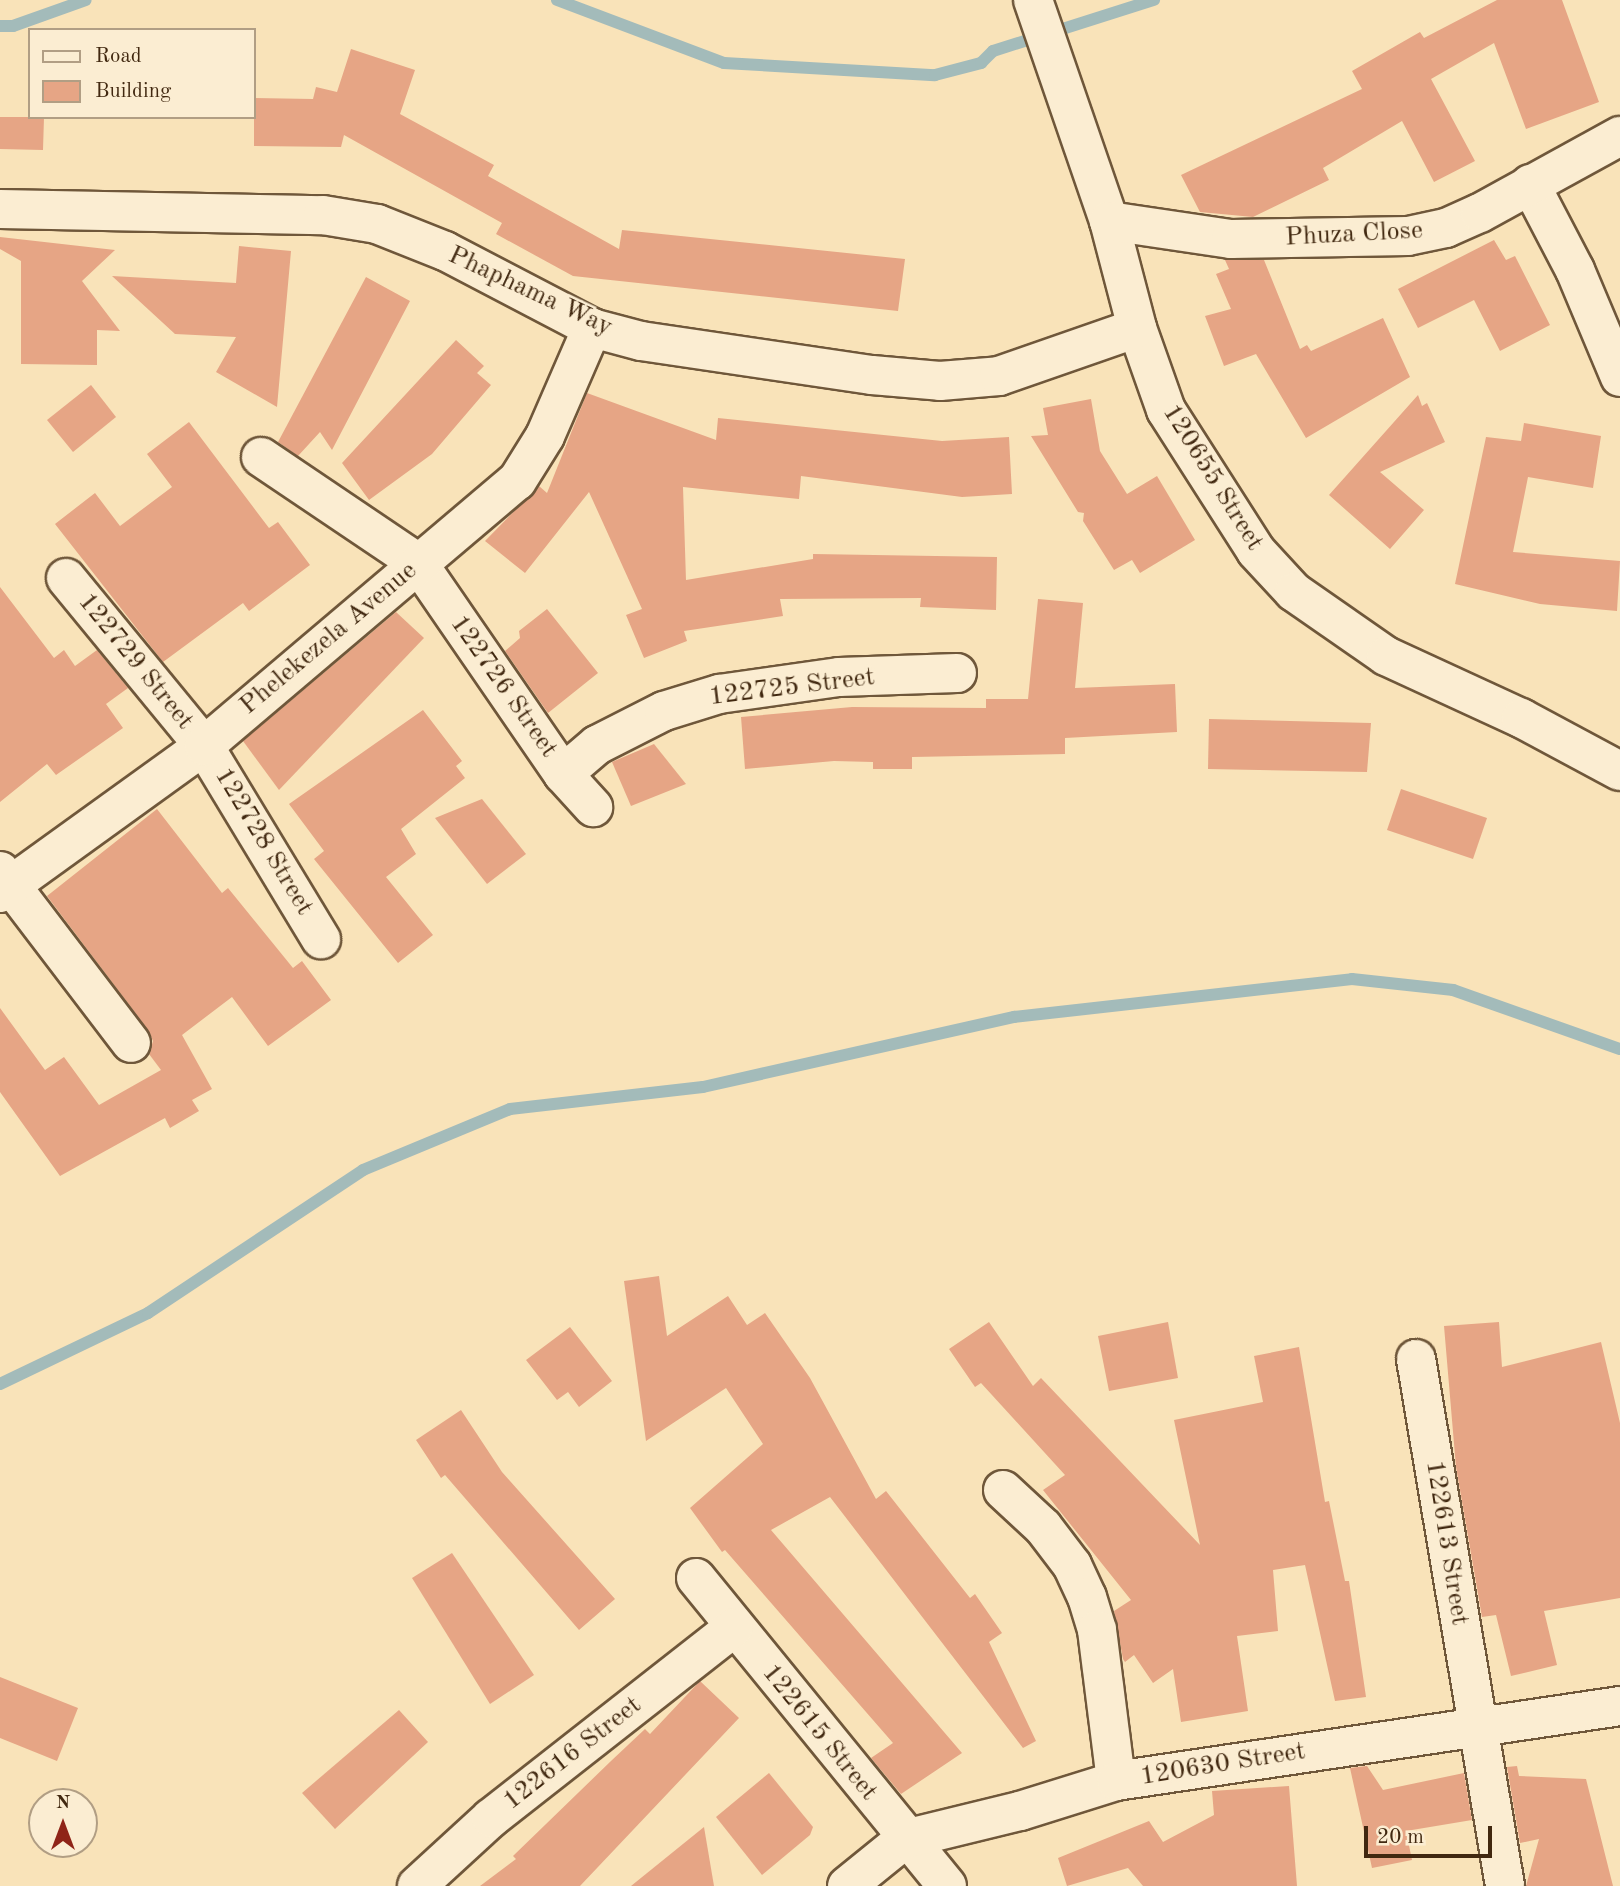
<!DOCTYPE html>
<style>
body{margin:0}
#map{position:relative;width:1620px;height:1886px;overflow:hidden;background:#f9e3b9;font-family:"Old Standard TT",serif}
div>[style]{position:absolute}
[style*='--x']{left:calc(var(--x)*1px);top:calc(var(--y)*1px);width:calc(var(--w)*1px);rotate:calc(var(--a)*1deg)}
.stream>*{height:12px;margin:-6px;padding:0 6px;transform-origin:6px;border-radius:6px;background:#a3bbba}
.building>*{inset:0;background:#e6a585}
.roads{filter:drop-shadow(2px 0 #6f573a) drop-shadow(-2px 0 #6f573a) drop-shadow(0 2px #6f573a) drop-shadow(0 -2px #6f573a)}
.minor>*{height:38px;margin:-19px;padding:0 19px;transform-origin:19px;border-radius:19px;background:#fbedd2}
span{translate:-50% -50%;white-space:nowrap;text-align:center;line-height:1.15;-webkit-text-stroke:5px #fbedd2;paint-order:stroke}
.street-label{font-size:26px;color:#412810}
.legend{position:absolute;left:28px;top:28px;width:228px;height:91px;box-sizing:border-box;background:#fbedd2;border:2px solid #b19e84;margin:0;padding:9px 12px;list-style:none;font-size:21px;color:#412810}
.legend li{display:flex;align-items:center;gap:14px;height:35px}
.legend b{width:35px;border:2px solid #b19e84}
.north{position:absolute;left:28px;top:1788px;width:70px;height:70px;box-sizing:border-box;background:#fbedd2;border:2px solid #b19e84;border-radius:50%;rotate:0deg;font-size:19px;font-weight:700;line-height:28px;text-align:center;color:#412810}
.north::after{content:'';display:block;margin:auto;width:24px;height:32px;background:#8f2418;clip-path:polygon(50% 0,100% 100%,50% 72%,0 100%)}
.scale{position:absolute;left:1364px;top:1826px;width:128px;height:32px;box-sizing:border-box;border:4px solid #412810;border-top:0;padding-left:9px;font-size:21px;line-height:24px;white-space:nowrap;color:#412810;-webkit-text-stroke:5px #fbedd2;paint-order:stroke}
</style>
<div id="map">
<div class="stream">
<div style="--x:557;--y:0;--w:178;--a:20.7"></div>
<div style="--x:724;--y:63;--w:211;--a:3.3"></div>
<div style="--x:935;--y:75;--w:48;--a:-14.6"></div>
<div style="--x:981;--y:63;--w:17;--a:-45"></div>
<div style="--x:993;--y:51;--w:169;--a:-17.6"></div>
<div style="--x:0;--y:26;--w:13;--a:0"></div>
<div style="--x:13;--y:26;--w:77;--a:-19.6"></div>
<div style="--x:0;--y:1384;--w:164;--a:-25.6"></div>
<div style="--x:148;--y:1313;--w:258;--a:-33.6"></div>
<div style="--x:363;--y:1170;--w:159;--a:-22.5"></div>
<div style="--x:510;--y:1109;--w:194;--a:-6.5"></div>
<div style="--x:703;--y:1087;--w:319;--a:-12.7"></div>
<div style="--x:1014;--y:1017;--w:340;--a:-6.4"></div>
<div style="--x:1352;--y:979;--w:102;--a:6.2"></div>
<div style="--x:1453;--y:990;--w:177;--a:19.5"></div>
</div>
<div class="building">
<div style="clip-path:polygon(1497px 0,1562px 0,1599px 102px,1526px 129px,1494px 43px,1431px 79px,1475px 161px,1434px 182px,1402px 121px,1323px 168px,1329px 180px,1253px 217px,1200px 212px,1181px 175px,1362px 89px,1352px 71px,1420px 32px,1424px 38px)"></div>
<div style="clip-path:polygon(351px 49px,415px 70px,400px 114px,494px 165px,488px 176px,619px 249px,622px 230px,905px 259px,898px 311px,573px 276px,496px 234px,502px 223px,344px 135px,341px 147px,254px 146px,254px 98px,313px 99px,316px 87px,337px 92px)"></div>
<div style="clip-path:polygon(0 117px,44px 117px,43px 150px,0 149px)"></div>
<div style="clip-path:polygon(0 237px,115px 250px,82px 281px,120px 331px,97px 330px,97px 365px,21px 364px,21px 261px,0 249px)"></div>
<div style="clip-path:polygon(1494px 240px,1506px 260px,1515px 256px,1550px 325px,1500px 351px,1474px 300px,1418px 328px,1398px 289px)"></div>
<div style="clip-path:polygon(239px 246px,291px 251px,277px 407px,216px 372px,236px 337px,175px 334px,112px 276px,236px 283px)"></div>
<div style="clip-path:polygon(1225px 260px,1264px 260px,1300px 349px,1307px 345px,1311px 351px,1383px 318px,1410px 377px,1306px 438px,1256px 354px,1224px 366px,1205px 316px,1231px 309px,1216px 274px,1229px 269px)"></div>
<div style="clip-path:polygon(366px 277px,410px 301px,332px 450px,320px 432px,298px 456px,278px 442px)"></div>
<div style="clip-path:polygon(456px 340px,484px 366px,477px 373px,491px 385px,432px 454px,369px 500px,342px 463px)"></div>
<div style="clip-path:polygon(91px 385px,116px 417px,73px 452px,47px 420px)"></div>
<div style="clip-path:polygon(587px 393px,716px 440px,718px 418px,942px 441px,1009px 437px,1012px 494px,962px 497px,801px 476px,799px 499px,683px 487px,686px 580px,813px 559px,813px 554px,997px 557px,996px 610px,920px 607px,921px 598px,780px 599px,783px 616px,684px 631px,687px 641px,644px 658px,626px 615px,642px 609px,589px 492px,525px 573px,485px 541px,539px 486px,547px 493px)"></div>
<div style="clip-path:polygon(1418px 395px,1422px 406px,1427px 403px,1445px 442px,1380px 472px,1424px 510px,1390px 549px,1329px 495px)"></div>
<div style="clip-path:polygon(1091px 399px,1100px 451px,1127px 494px,1157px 476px,1195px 540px,1140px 573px,1132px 560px,1114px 570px,1083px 521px,1084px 513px,1078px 512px,1031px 436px,1048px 435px,1043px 408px)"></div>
<div style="clip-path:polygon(189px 422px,269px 528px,278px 522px,310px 565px,249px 611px,243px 603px,163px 662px,55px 524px,95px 493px,120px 526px,172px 487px,147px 454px)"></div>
<div style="clip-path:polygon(1524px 423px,1601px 436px,1593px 488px,1528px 477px,1513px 552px,1620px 561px,1617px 611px,1540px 604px,1455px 584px,1486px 437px,1521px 441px)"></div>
<div style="clip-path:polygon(0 587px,54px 658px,64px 650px,75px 666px,97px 650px,128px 688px,106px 704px,123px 728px,56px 775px,47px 764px,0 802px)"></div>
<div style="clip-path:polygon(1038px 599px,1083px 603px,1075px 688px,1175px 684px,1177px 732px,1065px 738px,1065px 754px,912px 757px,912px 769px,873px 769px,873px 762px,834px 761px,745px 769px,741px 717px,852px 707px,986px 708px,986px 699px,1028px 699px)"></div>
<div style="clip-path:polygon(547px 609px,598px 673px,548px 713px,505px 651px,520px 638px,519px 631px)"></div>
<div style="clip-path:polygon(396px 612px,424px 638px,279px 790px,243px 741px)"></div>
<div style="clip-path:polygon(423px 710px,462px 761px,456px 766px,465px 778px,401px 829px,416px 854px,386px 877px,433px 935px,398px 963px,314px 859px,324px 851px,289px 804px)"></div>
<div style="clip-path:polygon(1209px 719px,1371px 723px,1367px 772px,1208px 769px)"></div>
<div style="clip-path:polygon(654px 744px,686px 784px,631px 806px,612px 762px)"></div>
<div style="clip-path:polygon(1401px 789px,1487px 818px,1473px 859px,1387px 830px)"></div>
<div style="clip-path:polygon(482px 799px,526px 854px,487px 884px,435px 818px)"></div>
<div style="clip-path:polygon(157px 809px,222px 893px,228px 888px,293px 968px,302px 961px,331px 1000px,268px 1046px,232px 997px,182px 1035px,212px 1089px,192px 1100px,199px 1111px,170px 1128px,165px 1118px,60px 1176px,0 1092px,0 1008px,45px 1070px,64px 1057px,99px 1105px,161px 1070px,149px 1054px,153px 1041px,148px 1030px,47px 896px)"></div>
<div style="clip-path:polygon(659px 1276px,667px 1336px,728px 1296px,747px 1325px,765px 1313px,810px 1378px,876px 1499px,886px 1491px,970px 1598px,975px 1594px,1002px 1633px,989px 1642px,1036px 1741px,1023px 1748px,830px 1497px,771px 1530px,962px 1753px,901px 1794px,871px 1758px,893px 1743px,725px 1550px,722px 1552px,690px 1508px,763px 1444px,726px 1388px,646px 1441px,624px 1281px)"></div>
<div style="clip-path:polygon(989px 1322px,1033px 1386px,1041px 1378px,1200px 1545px,1174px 1420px,1263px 1402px,1254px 1356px,1299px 1347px,1325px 1502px,1329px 1501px,1345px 1581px,1349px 1581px,1366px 1697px,1335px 1701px,1305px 1565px,1273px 1570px,1278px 1631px,1237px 1636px,1248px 1711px,1181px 1722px,1173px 1669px,1153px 1683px,1134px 1655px,1125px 1662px,1123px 1659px,1114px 1611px,1131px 1600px,1043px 1490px,1065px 1475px,981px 1383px,975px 1387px,949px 1349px)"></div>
<div style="clip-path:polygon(1168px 1322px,1178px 1378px,1109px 1391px,1098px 1336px)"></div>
<div style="clip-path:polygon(1499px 1322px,1502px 1367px,1601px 1342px,1620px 1423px,1620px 1598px,1544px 1611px,1557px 1665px,1511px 1676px,1496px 1615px,1482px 1617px,1456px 1467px,1444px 1326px)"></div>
<div style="clip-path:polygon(570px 1327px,612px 1381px,579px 1407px,568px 1392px,557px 1400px,526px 1360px)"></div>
<div style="clip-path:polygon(461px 1410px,502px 1472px,615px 1599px,579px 1630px,445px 1475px,441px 1478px,416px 1440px)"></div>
<div style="clip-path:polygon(452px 1553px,534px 1675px,490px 1704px,412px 1578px)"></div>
<div style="clip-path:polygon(0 1677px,78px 1708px,57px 1761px,0 1738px)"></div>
<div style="clip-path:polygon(700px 1681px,739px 1718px,580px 1886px,480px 1886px,516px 1859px,513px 1856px,611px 1761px,645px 1729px,650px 1734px)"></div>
<div style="clip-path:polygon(399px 1710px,428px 1742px,335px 1829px,302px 1793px)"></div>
<div style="clip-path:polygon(1367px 1766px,1383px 1790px,1464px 1773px,1472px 1820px,1406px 1831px,1412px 1860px,1372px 1868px,1350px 1768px)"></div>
<div style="clip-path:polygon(1517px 1766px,1519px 1776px,1586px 1779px,1613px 1886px,1526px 1886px,1539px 1839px,1520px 1843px,1507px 1767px)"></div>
<div style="clip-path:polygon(769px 1773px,813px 1827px,810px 1835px,762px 1875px,716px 1817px)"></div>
<div style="clip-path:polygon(1289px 1786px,1297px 1886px,1143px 1886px,1128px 1868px,1067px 1886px,1058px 1858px,1149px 1821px,1163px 1842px,1214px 1815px,1212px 1791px)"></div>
<div style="clip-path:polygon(704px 1827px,714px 1886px,631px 1886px)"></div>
</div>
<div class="roads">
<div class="minor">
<div style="--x:1033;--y:0;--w:234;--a:71"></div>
<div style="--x:1109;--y:221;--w:111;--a:75.3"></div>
<div style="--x:1137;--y:328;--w:87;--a:70.5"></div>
<div style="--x:1166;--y:410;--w:167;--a:57.4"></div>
<div style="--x:1256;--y:551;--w:56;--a:47.2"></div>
<div style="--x:1294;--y:592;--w:112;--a:34.8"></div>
<div style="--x:1386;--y:656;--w:149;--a:24.7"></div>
<div style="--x:1521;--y:718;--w:112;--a:28.2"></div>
<div style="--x:1530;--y:184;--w:97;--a:62.4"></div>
<div style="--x:1575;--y:270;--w:116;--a:67.2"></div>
<div style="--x:0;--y:209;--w:323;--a:1.1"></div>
<div style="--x:323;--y:215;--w:55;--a:9.5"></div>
<div style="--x:377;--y:224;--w:73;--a:21.7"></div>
<div style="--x:445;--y:251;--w:166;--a:27.6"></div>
<div style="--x:592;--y:328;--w:51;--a:14.9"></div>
<div style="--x:641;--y:341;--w:233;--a:8.4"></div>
<div style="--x:872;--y:375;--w:68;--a:5"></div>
<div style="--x:940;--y:381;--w:59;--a:-4.8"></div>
<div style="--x:999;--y:376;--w:146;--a:-19.2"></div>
<div style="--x:1109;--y:221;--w:123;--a:8.4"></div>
<div style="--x:1231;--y:239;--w:177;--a:-1"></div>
<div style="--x:1408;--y:236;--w:39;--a:-12"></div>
<div style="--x:1446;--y:228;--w:37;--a:-24"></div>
<div style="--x:1480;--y:213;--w:160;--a:-28.8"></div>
<div style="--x:261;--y:457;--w:189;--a:34"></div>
<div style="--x:418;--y:563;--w:256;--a:55.5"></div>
<div style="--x:563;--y:774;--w:45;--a:47.7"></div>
<div style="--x:66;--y:578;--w:217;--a:50.6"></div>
<div style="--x:204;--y:746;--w:226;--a:58.8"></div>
<div style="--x:563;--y:774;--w:45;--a:-40.5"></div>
<div style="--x:597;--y:745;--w:75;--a:-26.9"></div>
<div style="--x:664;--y:711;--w:58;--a:-17.2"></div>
<div style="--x:719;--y:694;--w:121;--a:-8.1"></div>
<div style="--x:839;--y:677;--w:118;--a:-1.9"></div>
<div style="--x:0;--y:871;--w:216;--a:52.7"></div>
<div style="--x:0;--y:893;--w:251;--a:-35.8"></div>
<div style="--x:204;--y:746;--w:410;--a:-40.3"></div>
<div style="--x:517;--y:481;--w:53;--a:-58.1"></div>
<div style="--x:545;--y:436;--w:118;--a:-66.5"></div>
<div style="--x:1416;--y:1359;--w:534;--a:80.41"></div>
<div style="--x:1003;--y:1490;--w:54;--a:42.8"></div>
<div style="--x:1043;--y:1527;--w:48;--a:52.7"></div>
<div style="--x:1072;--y:1565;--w:35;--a:65"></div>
<div style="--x:1087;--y:1597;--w:34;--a:73"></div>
<div style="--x:1097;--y:1630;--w:152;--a:82.8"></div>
<div style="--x:696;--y:1578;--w:397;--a:50.8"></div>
<div style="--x:417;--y:1886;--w:100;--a:-42.6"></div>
<div style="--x:491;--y:1818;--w:308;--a:-38.1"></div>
<div style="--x:847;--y:1886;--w:75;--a:-39"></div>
<div style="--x:905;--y:1839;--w:118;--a:-13.7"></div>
<div style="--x:1020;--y:1811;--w:101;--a:-17.4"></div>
<div style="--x:1116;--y:1781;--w:510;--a:-8.46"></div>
</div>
</div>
<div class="street-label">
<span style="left:1354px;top:235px;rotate:-3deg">Phuza Close</span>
<span style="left:530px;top:292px;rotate:25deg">Phaphama Way</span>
<span style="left:1212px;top:478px;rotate:58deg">120655 Street</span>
<span style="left:329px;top:639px;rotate:-40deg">Phelekezela Avenue</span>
<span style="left:135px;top:662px;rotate:51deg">122729 Street</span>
<span style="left:503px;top:687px;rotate:55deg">122726 Street</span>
<span style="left:792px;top:688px;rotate:-7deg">122725 Street</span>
<span style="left:263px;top:842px;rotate:59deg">122728 Street</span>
<span style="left:1446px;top:1543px;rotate:81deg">122613 Street</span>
<span style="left:819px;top:1733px;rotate:51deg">122615 Street</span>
<span style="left:573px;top:1754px;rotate:-38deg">122616 Street</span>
<span style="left:1223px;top:1765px;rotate:-9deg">120630 Street</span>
</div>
<ul class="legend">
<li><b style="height:9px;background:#fbedd2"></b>Road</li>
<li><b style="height:19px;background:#e6a585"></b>Building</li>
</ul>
<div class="north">N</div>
<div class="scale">20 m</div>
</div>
